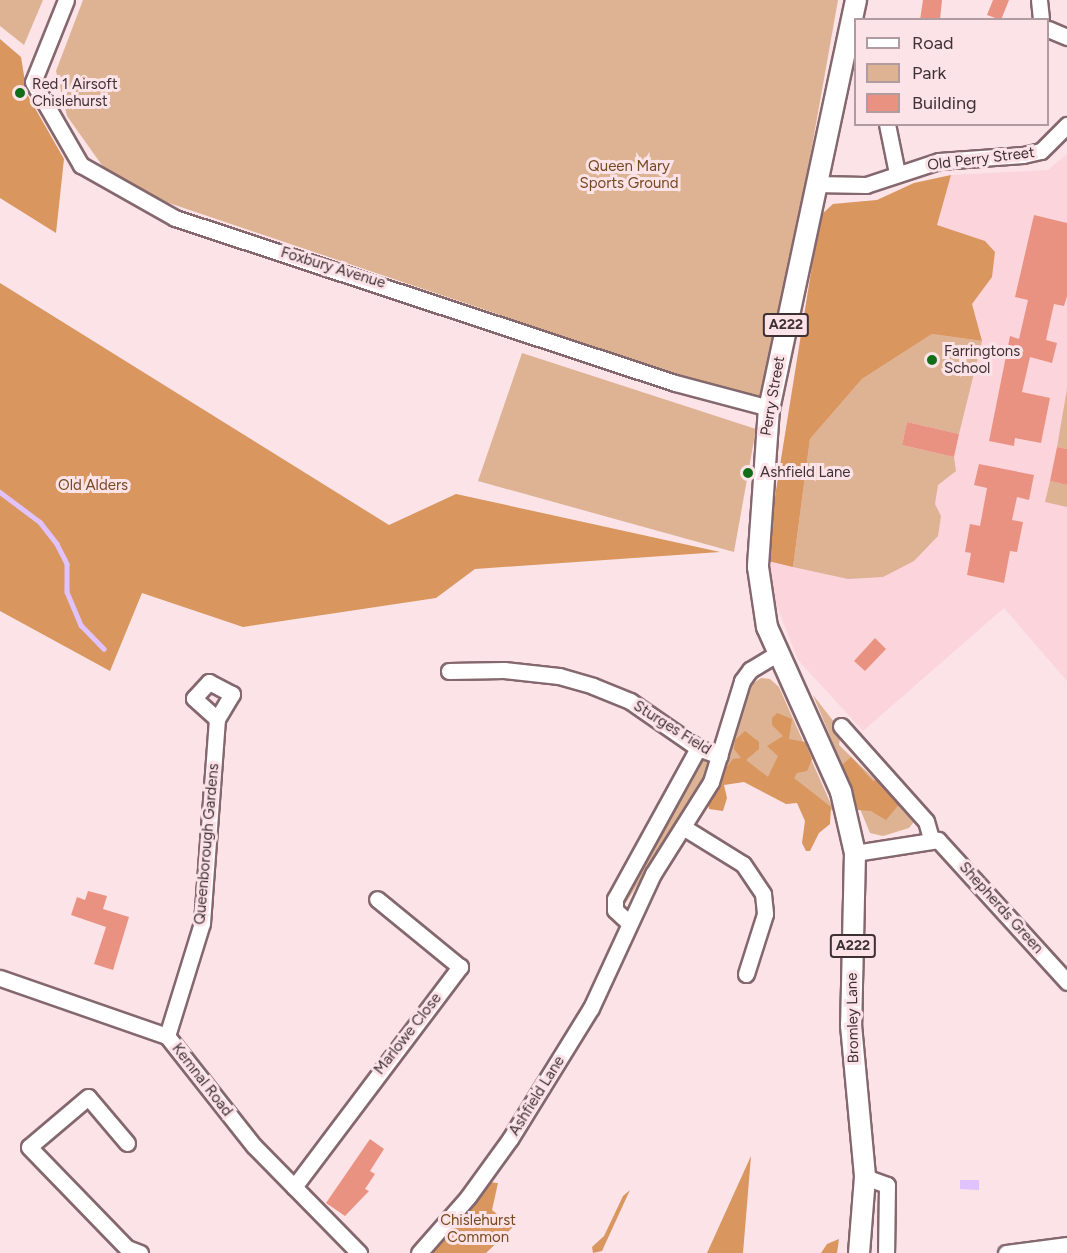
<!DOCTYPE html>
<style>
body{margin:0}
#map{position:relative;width:1067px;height:1253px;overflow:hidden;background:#fce3e8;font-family:Figtree,sans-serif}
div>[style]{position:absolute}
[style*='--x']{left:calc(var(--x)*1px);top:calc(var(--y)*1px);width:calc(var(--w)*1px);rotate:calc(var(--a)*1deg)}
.built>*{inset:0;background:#fcd4dc}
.green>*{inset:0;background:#ddb393}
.forest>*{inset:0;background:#d9965e}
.water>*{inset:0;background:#e0c2fe}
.stream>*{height:4.5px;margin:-2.25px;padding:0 2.25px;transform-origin:2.25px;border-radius:2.25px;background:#e0c2fe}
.building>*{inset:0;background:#e99281}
.roads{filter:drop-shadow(2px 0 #84686e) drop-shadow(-2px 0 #84686e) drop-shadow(0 2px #84686e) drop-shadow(0 -2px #84686e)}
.minor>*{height:15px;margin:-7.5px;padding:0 7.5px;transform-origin:7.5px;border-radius:7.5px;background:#fff}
.major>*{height:20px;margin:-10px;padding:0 10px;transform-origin:10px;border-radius:10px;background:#fff}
.dots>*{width:16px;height:16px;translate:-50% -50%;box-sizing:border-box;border:3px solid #fce3e8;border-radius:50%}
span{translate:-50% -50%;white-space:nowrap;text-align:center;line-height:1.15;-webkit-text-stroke:6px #fce3e8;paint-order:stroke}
.shield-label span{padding:2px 4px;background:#fce3e8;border:2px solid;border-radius:4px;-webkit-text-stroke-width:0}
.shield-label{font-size:14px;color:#3e3134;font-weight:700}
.poi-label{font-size:15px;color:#3e3134}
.left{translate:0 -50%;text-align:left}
.street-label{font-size:15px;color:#3e3134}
.park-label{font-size:15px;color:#774920}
.legend{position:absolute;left:854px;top:18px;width:195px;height:108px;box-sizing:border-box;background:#fce3e8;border:2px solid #b09ca0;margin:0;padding:8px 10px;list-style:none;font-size:18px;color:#3e3134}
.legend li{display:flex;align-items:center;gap:12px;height:30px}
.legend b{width:30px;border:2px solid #b09ca0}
</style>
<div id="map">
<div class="built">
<div style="clip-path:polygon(1067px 154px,1067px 681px,1004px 608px,863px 731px,798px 660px,767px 581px,774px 503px,820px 216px,833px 204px,877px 200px,914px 183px,951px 175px,1048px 170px)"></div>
</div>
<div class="green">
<div style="clip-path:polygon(0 0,43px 0,24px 45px,0 26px)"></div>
<div style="clip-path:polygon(83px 0,838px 0,766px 405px,116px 185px,67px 116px,56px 71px)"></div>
<div style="clip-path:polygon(932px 334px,982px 341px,959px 434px,907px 422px,902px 445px,954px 457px,956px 471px,938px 485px,935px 504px,941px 516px,938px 536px,914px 561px,883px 577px,848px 579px,793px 567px,810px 439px,862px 379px)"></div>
<div style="clip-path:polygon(522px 353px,756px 429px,734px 552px,478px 481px)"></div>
<div style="clip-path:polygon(1067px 389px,1067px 449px,1057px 447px)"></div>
<div style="clip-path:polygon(1050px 481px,1067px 485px,1067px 507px,1045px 502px)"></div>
<div style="clip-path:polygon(761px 678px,770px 679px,779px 687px,834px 811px,744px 775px,719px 781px,749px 686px)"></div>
<div style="clip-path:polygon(813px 695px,841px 731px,839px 745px,916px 819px,909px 828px,883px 836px,870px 833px)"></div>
<div style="clip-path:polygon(702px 760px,709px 763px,698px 789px,624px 906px,621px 904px)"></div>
</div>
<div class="forest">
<div style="clip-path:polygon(0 39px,21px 57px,27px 94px,64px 159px,56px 233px,0 198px)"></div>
<div style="clip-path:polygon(951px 175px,937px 225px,985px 241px,995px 252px,992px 277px,972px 304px,982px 341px,932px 334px,862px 379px,810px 439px,793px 567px,768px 561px,774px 503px,820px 216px,833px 204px,877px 200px,914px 183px)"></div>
<div style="clip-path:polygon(0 283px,389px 525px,456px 494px,720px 552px,475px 569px,436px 598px,243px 627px,142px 593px,110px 671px,0 611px)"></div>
<div style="clip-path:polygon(777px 713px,792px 719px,789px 739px,805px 742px,812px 759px,807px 771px,797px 773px,794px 778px,831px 807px,830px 824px,819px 833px,810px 851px,806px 851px,802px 843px,805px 821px,797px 803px,786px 804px,744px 782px,724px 785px,727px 798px,723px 811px,709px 809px,708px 804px,724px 770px,733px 759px,741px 758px,734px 749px,735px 740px,745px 731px,759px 742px,759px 749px,746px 760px,768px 777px,778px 756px,767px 746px,783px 736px,772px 725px,772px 718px)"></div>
<div style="clip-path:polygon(851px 757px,873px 781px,880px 778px,902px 801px,886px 820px,871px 811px,858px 810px,842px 765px)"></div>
<div style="clip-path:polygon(751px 1156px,743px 1253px,707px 1253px)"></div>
<div style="clip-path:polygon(488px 1182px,498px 1183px,492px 1210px,513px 1227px,486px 1253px,427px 1253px)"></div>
<div style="clip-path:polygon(630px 1190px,602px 1251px,593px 1253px,592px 1247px,604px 1236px,623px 1196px)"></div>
<div style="clip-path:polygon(839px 1239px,837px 1253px,821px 1253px,827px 1244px)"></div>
</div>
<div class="water">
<div style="clip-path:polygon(960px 1180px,979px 1180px,979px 1190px,960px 1189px)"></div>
</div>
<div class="stream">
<div style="--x:0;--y:492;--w:50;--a:36.9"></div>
<div style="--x:40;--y:522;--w:28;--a:52"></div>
<div style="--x:57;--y:544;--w:22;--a:63"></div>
<div style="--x:67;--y:564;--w:28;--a:90"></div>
<div style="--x:67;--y:592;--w:36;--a:67"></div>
<div style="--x:81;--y:625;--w:33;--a:46"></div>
</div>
<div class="building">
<div style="clip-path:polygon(923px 0,942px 0,940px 20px,920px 20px)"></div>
<div style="clip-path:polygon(993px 0,1009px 0,1001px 20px,987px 15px)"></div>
<div style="clip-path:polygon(1034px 215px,1067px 223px,1067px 296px,1064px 306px,1054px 304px,1046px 340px,1057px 343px,1052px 363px,1030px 357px,1022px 392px,1050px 398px,1041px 443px,1015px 438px,1014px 446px,989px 441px,1010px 336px,1019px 339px,1028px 300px,1015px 297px)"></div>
<div style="clip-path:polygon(907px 422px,959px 434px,954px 457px,902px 445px)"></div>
<div style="clip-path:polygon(1057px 447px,1067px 449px,1067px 485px,1050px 481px)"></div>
<div style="clip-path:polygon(979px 464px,1034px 475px,1029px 500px,1017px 497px,1012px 520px,1023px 522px,1017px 552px,1010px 551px,1004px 583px,967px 575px,971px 553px,965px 552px,970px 524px,980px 526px,987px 488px,974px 485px)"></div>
<div style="clip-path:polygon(875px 638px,886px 649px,865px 671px,854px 661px)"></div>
<div style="clip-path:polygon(88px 891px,107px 896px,103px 909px,129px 917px,113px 970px,94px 964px,106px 927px,71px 915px,77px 897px,85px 900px)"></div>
<div style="clip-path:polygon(370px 1139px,384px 1149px,370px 1171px,375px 1174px,365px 1189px,369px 1191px,345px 1216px,326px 1203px)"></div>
</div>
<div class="roads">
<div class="minor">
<div style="--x:66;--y:0;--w:88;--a:111.9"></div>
<div style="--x:33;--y:82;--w:96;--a:60"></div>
<div style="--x:81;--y:165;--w:108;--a:29.4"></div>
<div style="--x:175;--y:218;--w:527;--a:18.26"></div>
<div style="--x:675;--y:383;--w:97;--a:14.9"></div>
<div style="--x:1039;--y:0;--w:20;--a:84"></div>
<div style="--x:1048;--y:29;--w:21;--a:23"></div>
<div style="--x:887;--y:124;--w:50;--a:78.5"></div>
<div style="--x:815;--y:184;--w:51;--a:1.1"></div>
<div style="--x:866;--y:185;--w:77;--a:-18.2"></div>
<div style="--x:939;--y:161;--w:84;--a:-4.1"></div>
<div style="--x:1023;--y:155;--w:18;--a:-13"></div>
<div style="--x:1041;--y:151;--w:37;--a:-45"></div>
<div style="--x:449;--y:671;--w:55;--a:-1"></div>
<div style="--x:504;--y:670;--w:55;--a:6.2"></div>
<div style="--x:559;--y:676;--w:35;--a:16"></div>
<div style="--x:593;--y:686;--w:40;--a:22"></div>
<div style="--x:630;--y:701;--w:83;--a:34.7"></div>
<div style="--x:698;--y:748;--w:23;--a:20"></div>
<div style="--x:209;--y:682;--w:26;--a:28"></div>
<div style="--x:232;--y:694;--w:29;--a:121"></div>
<div style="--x:217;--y:719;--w:31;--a:-138"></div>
<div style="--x:194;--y:698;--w:22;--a:-47"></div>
<div style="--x:841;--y:726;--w:127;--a:48.2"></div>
<div style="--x:926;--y:821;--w:19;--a:74"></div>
<div style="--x:683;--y:827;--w:70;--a:31.7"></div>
<div style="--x:743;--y:864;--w:36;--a:56"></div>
<div style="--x:763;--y:894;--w:20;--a:84"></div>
<div style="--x:765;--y:914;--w:63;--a:107.6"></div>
<div style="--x:855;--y:853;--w:84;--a:-8.9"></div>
<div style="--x:938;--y:840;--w:192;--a:47.7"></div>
<div style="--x:629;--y:923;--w:19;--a:-137"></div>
<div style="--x:615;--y:910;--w:11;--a:-90"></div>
<div style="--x:615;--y:899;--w:172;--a:-61.2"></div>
<div style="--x:0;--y:978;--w:177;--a:19.2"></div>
<div style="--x:167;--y:1036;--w:140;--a:51.7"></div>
<div style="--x:254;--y:1146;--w:150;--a:45.5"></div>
<div style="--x:167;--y:1036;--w:118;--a:-72.8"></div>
<div style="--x:202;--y:923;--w:205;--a:-85.8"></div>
<div style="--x:127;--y:1143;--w:60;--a:-130.3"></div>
<div style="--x:88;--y:1097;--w:77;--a:139.7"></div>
<div style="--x:29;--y:1147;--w:141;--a:45.9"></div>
<div style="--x:127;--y:1248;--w:14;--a:21"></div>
<div style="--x:865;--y:1177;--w:23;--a:20"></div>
<div style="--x:887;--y:1185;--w:68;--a:90.8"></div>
<div style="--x:294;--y:1187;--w:276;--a:-53"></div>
<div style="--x:460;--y:967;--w:107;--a:-140.7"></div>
<div style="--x:419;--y:1253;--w:74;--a:-48.8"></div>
<div style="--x:468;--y:1197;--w:72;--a:-54.1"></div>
<div style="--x:510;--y:1139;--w:154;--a:-58.3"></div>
<div style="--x:591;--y:1008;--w:148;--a:-65.2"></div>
<div style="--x:653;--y:874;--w:109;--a:-57.8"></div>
<div style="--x:711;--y:782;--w:106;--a:-72.9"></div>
<div style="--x:742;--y:681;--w:14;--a:-54"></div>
<div style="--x:750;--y:670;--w:31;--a:-31"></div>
<div style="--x:1006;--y:1253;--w:62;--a:-7.5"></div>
</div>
<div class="major">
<div style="--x:856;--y:0;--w:417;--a:102"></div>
<div style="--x:769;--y:408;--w:159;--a:94"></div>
<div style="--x:758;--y:567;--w:61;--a:81.5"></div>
<div style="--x:767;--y:627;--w:181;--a:65.8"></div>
<div style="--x:841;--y:792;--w:63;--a:77.1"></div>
<div style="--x:855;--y:853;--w:172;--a:91.3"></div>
<div style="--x:851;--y:1025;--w:153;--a:84.7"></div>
<div style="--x:865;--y:1177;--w:76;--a:94.5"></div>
</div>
</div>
<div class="dots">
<div style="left:20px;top:93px;background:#116d18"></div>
<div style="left:932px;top:360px;background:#116d18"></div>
<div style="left:748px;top:473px;background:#116d18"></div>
</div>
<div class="shield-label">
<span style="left:786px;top:325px">A222</span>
<span style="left:853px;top:946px">A222</span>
</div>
<div class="poi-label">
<span class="left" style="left:32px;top:93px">Red 1 Airsoft<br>Chislehurst</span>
<span class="left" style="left:944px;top:360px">Farringtons<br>School</span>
<span class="left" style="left:760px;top:473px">Ashfield Lane</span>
</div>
<div class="street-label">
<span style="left:981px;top:159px;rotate:-7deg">Old Perry Street</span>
<span style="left:333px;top:268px;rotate:17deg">Foxbury Avenue</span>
<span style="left:773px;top:396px;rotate:-80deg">Perry Street</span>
<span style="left:672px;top:728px;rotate:32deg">Sturges Field</span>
<span style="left:207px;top:844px;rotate:-85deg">Queenborough Gardens</span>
<span style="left:1001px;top:908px;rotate:48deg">Shepherds Green</span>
<span style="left:853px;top:1018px;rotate:-91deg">Bromley Lane</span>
<span style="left:408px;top:1034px;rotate:-52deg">Marlowe Close</span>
<span style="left:202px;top:1080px;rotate:52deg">Kemnal Road</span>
<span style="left:537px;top:1096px;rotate:-58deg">Ashfield Lane</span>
</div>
<div class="park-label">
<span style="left:629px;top:175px">Queen Mary<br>Sports Ground</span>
<span style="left:93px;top:486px">Old Alders</span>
<span style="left:478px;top:1229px">Chislehurst<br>Common</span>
</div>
<ul class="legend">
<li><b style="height:8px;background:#fff"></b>Road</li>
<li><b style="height:16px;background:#ddb393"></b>Park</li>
<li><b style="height:16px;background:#e99281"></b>Building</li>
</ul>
</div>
